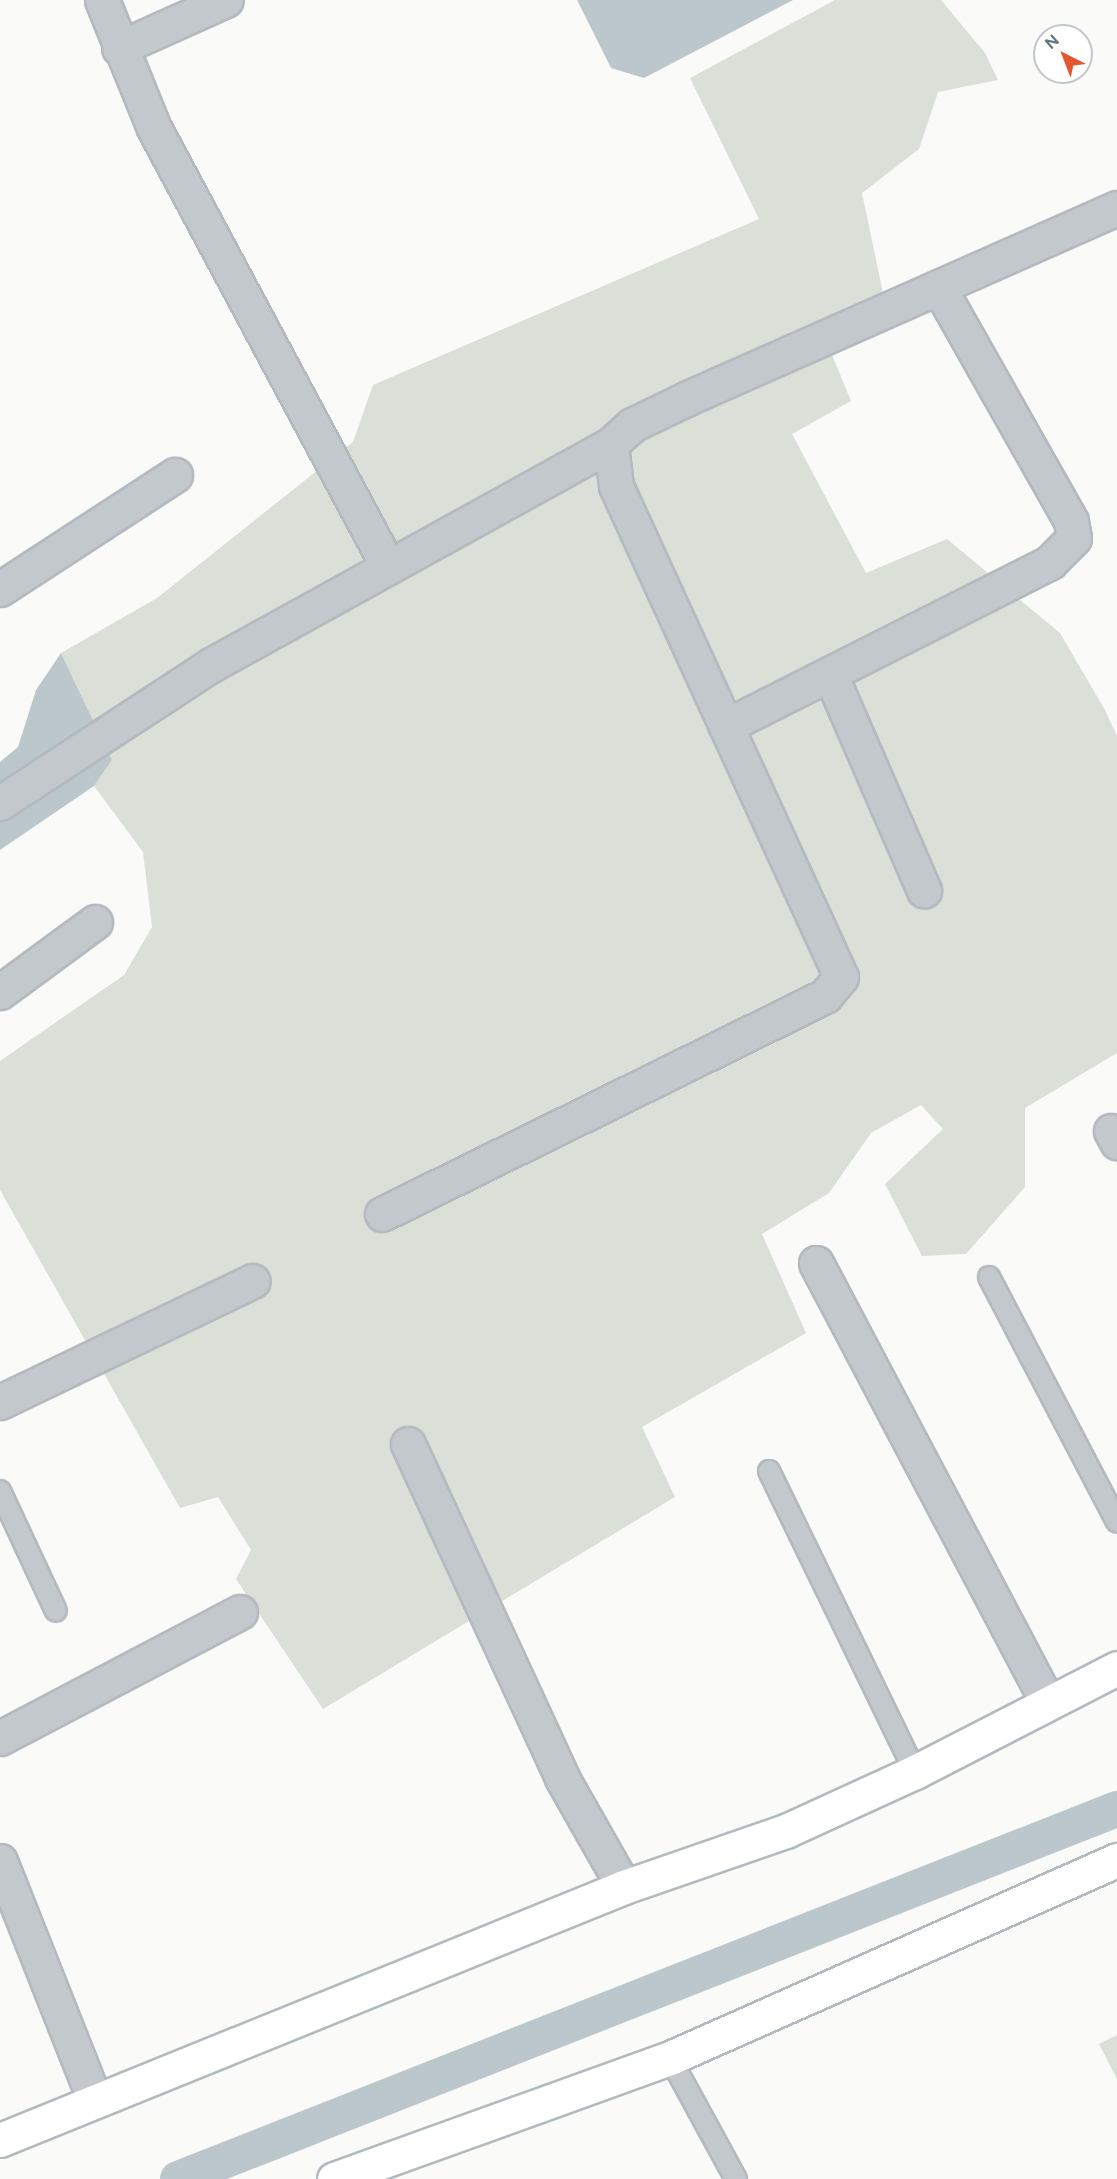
<!DOCTYPE html>
<style>
body{margin:0}
#map{position:relative;width:1117px;height:2179px;overflow:hidden;background:#fafaf8;font-family:Figtree,sans-serif}
div>[style]{position:absolute}
[style*='--x']{left:calc(var(--x)*1px);top:calc(var(--y)*1px);width:calc(var(--w)*1px);rotate:calc(var(--a)*1deg)}
.green>*{inset:0;background:#dadfd7}
.water>*{inset:0;background:#bbc7cb}
.canal>*{height:36px;margin:-18px;padding:0 18px;transform-origin:18px;border-radius:18px;background:#bbc7cb}
.roads{filter:drop-shadow(2px 0 #b3babf) drop-shadow(-2px 0 #b3babf) drop-shadow(0 2px #b3babf) drop-shadow(0 -2px #b3babf)}
.lane>*{height:20px;margin:-10px;padding:0 10px;transform-origin:10px;border-radius:10px;background:#c3c8cc}
.street>*{height:33px;margin:-16.5px;padding:0 16.5px;transform-origin:16.5px;border-radius:16.5px;background:#c3c8cc}
.secondary>*{height:33px;margin:-16.5px;padding:0 16.5px;transform-origin:16.5px;border-radius:16.5px;background:#fff}
span{translate:-50% -50%;white-space:nowrap;text-align:center;line-height:1.15;-webkit-text-stroke:6px #fff;paint-order:stroke}
.north{position:absolute;left:1033px;top:24px;width:60px;height:60px;box-sizing:border-box;background:#fff;border:2px solid #c1c8cd;border-radius:50%;rotate:318deg;font-size:16px;font-weight:700;line-height:24px;text-align:center;color:#657683}
.north::after{content:'';display:block;margin:auto;width:21px;height:27px;background:#e4572e;clip-path:polygon(50% 0,100% 100%,50% 72%,0 100%)}
</style>
<div id="map">
<div class="green">
<div style="clip-path:polygon(835px 0,941px 0,985px 53px,998px 80px,938px 92px,919px 149px,862px 193px,883px 293px,821px 328px,851px 401px,792px 434px,866px 573px,947px 539px,1060px 633px,1105px 710px,1117px 736px,1117px 1053px,1025px 1108px,1025px 1187px,966px 1254px,922px 1256px,885px 1184px,943px 1129px,921px 1105px,871px 1133px,829px 1193px,762px 1234px,806px 1333px,642px 1427px,675px 1497px,323px 1709px,236px 1579px,251px 1550px,218px 1497px,180px 1508px,0 1190px,0 1061px,124px 975px,152px 927px,143px 852px,94px 786px,112px 760px,61px 653px,157px 598px,353px 442px,373px 385px,759px 219px,690px 78px)"></div>
<div style="clip-path:polygon(1117px 2035px,1117px 2079px,1099px 2044px)"></div>
</div>
<div class="water">
<div style="clip-path:polygon(577px 0,793px 0,644px 78px,611px 68px)"></div>
<div style="clip-path:polygon(61px 653px,112px 760px,94px 786px,0 850px,0 762px,18px 747px,36px 690px)"></div>
</div>
<div class="canal">
<div style="--x:178;--y:2179;--w:1009;--a:-21.51"></div>
</div>
<div class="roads">
<div class="lane">
<div style="--x:989;--y:1277;--w:276;--a:62.4"></div>
<div style="--x:769;--y:1471;--w:335;--a:64.1"></div>
<div style="--x:0;--y:1491;--w:132;--a:65"></div>
<div style="--x:670;--y:2058;--w:138;--a:61.4"></div>
</div>
<div class="street">
<div style="--x:102;--y:0;--w:138;--a:67.9"></div>
<div style="--x:154;--y:128;--w:497;--a:61.9"></div>
<div style="--x:119;--y:48;--w:117;--a:-24.2"></div>
<div style="--x:0;--y:589;--w:209;--a:-33.1"></div>
<div style="--x:830;--y:674;--w:236;--a:66.5"></div>
<div style="--x:726;--y:726;--w:363;--a:-26.8"></div>
<div style="--x:1050;--y:562;--w:34;--a:-45"></div>
<div style="--x:1074;--y:538;--w:17;--a:-100"></div>
<div style="--x:1071;--y:521;--w:268;--a:-119.5"></div>
<div style="--x:0;--y:803;--w:252;--a:-33.2"></div>
<div style="--x:211;--y:665;--w:457;--a:-28.9"></div>
<div style="--x:0;--y:992;--w:118;--a:-36.4"></div>
<div style="--x:1111;--y:1131;--w:13;--a:61"></div>
<div style="--x:382;--y:1214;--w:494;--a:-26.2"></div>
<div style="--x:825;--y:996;--w:25;--a:-50"></div>
<div style="--x:841;--y:977;--w:540;--a:-114.62"></div>
<div style="--x:616;--y:486;--w:42;--a:-96.8"></div>
<div style="--x:611;--y:444;--w:28;--a:-42"></div>
<div style="--x:632;--y:425;--w:62;--a:-25.7"></div>
<div style="--x:688;--y:398;--w:469;--a:-23.9"></div>
<div style="--x:816;--y:1263;--w:496;--a:62.2"></div>
<div style="--x:0;--y:1402;--w:280;--a:-25.6"></div>
<div style="--x:408;--y:1444;--w:368;--a:65.2"></div>
<div style="--x:562;--y:1778;--w:125;--a:60.4"></div>
<div style="--x:0;--y:1738;--w:271;--a:-27.7"></div>
<div style="--x:0;--y:1861;--w:258;--a:68.4"></div>
</div>
<div class="secondary">
<div style="--x:0;--y:2140;--w:673;--a:-22.07"></div>
<div style="--x:624;--y:1887;--w:171;--a:-19.1"></div>
<div style="--x:786;--y:1831;--w:142;--a:-24.6"></div>
<div style="--x:915;--y:1772;--w:227;--a:-27.2"></div>
<div style="--x:334;--y:2179;--w:357;--a:-19.8"></div>
<div style="--x:670;--y:2058;--w:489;--a:-23.9"></div>
</div>
</div>
<div class="north">N</div>
</div>
